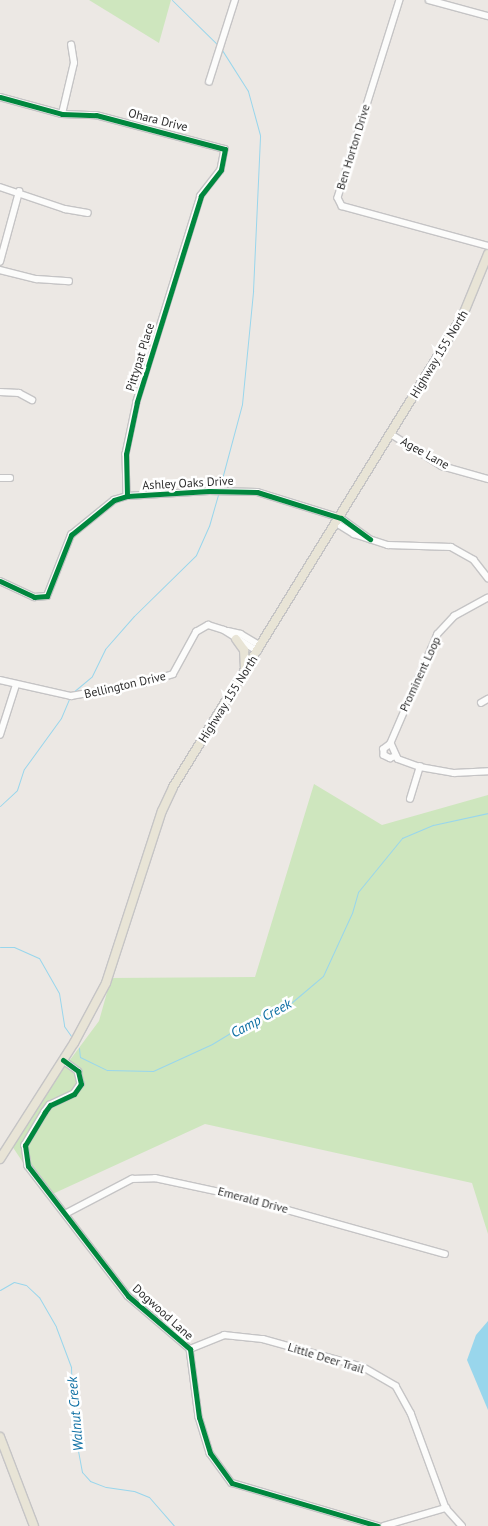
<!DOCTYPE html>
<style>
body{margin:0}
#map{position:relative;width:488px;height:1526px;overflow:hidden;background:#ece8e4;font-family:"PT Sans",sans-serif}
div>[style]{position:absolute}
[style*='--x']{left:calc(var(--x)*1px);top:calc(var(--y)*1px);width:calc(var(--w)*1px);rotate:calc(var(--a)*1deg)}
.green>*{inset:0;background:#cee6be}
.water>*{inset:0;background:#99d6ec}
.stream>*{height:1px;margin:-0.5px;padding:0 0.5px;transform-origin:0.5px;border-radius:0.5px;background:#99d6ec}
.roads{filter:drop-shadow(1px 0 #c5c4c5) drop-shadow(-1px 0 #c5c4c5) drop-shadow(0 1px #c5c4c5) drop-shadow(0 -1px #c5c4c5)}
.minor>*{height:5.5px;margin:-2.75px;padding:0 2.75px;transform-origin:2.75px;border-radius:2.75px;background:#fcfcfb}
.major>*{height:8px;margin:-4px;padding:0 4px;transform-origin:4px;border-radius:4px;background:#e8e4d6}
.cycleway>*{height:5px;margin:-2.5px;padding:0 2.5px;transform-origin:2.5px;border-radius:2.5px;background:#00873e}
span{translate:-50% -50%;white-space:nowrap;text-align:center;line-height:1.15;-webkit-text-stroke:5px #fff;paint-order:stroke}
.street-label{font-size:12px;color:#2e2e2e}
.water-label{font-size:14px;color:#0d6fa3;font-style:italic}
</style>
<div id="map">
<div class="green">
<div style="clip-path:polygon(89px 0,171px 0,159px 43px)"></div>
<div style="clip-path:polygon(314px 784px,382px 825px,488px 795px,488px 1234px,472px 1183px,205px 1124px,46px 1197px,12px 1146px,23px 1123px,99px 1021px,111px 978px,255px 977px)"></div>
</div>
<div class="water">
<div style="clip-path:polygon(488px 1321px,488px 1410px,467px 1360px,476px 1335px)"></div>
</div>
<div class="stream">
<div style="--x:172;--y:0;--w:64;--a:44.4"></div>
<div style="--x:219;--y:490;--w:89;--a:-75"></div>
<div style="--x:242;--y:404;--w:114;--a:-84.4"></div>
<div style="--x:253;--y:291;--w:156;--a:-87.4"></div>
<div style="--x:260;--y:135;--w:46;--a:-105.3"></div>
<div style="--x:248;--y:91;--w:49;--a:-122.4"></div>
<div style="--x:72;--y:693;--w:26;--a:-40"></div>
<div style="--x:92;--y:676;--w:30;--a:-64"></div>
<div style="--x:105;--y:649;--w:44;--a:-48.7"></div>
<div style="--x:134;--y:616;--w:87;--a:-44.5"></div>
<div style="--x:196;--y:555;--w:32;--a:-66"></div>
<div style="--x:209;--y:526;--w:33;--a:-74"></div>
<div style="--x:0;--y:806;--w:23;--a:-43"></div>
<div style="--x:17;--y:790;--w:22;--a:-72"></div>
<div style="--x:24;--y:769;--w:63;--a:-54"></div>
<div style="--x:61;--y:718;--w:21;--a:-67"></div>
<div style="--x:0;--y:947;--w:14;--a:0"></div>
<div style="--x:14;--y:947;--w:27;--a:24"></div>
<div style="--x:39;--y:958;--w:40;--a:60.3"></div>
<div style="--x:59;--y:993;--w:33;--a:81"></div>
<div style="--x:64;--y:1026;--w:12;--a:55"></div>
<div style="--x:79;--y:1048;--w:9;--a:84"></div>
<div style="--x:80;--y:1057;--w:30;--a:26"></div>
<div style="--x:107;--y:1070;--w:46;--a:1.2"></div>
<div style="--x:153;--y:1071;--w:65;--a:-24.6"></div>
<div style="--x:212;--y:1044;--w:54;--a:-31.3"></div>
<div style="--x:258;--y:1016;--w:35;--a:-22"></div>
<div style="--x:291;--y:1003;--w:42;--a:-40.2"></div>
<div style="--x:323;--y:976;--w:69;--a:-65.3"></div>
<div style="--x:352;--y:913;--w:22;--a:-74"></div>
<div style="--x:358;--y:892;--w:70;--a:-50.8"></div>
<div style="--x:402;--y:838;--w:34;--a:-23"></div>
<div style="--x:433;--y:825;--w:56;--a:-12.3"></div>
<div style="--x:0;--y:1290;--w:16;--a:-30"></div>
<div style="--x:14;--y:1282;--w:12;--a:14"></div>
<div style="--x:26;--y:1285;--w:18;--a:43"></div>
<div style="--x:39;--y:1297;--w:34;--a:60"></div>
<div style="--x:56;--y:1327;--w:43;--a:69.4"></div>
<div style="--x:71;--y:1367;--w:57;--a:88"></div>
<div style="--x:73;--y:1424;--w:49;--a:79.4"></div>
<div style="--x:82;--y:1472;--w:12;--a:48"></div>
<div style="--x:90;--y:1481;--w:17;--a:21"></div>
<div style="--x:106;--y:1487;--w:28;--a:8"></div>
<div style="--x:134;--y:1491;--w:16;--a:22"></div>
<div style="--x:149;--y:1497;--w:38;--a:49"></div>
</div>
<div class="roads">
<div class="minor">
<div style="--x:400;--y:0;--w:207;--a:107.4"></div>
<div style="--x:338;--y:198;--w:9;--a:63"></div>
<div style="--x:342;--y:206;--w:151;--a:15.3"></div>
<div style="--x:429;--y:0;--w:61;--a:15.2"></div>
<div style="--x:209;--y:82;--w:86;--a:-72.4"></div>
<div style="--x:0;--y:97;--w:64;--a:15.3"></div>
<div style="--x:62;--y:114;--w:34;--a:2"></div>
<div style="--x:96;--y:115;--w:133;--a:14.8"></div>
<div style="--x:225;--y:149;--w:21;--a:101"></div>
<div style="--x:221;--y:170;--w:33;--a:128"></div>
<div style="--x:201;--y:196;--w:216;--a:107.3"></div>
<div style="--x:137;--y:402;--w:53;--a:101.9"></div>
<div style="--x:126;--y:454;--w:42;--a:88.6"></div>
<div style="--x:62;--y:114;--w:52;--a:-76.8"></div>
<div style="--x:74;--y:63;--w:18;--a:-99"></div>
<div style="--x:0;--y:187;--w:69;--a:18.7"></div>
<div style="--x:65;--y:209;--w:23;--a:10"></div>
<div style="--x:0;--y:262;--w:73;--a:-74.8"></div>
<div style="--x:0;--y:270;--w:38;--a:14"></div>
<div style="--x:37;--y:279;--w:32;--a:4"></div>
<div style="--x:0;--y:392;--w:19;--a:3"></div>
<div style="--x:19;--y:393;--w:15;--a:28"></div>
<div style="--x:391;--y:434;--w:60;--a:32.1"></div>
<div style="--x:442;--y:466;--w:48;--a:15.8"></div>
<div style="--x:0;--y:478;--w:10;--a:0"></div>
<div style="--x:338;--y:524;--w:19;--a:32"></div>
<div style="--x:354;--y:534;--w:36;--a:18"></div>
<div style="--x:388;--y:545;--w:63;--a:1.8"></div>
<div style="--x:451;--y:547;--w:26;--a:29"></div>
<div style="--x:474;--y:560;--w:23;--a:52"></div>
<div style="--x:0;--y:581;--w:38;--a:25"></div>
<div style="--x:34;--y:597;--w:13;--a:-4"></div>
<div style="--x:47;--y:596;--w:66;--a:-68.5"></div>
<div style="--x:71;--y:535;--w:55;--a:-39.1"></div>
<div style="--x:114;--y:500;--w:14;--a:-17"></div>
<div style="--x:127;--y:496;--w:82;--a:-3.5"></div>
<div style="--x:209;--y:491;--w:48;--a:1.2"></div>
<div style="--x:257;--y:492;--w:88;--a:17.2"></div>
<div style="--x:341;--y:518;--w:36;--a:36"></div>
<div style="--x:488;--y:598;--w:38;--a:151"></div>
<div style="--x:455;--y:616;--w:25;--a:133"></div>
<div style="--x:438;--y:634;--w:119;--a:113.3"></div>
<div style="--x:391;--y:743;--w:17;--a:66"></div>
<div style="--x:398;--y:759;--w:23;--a:20"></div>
<div style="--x:420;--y:767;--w:35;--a:10"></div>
<div style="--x:454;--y:773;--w:34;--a:-3"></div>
<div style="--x:228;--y:631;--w:13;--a:13"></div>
<div style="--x:241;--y:634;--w:23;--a:31"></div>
<div style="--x:0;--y:680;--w:73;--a:12.7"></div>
<div style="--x:71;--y:696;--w:74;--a:-10.1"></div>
<div style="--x:144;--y:683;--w:30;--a:-17"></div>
<div style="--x:173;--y:674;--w:48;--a:-61.3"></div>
<div style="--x:196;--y:632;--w:14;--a:-30"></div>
<div style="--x:208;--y:625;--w:17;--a:17"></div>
<div style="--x:224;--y:630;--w:40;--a:32"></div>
<div style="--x:481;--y:703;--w:8;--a:-30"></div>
<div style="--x:0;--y:735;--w:52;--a:-72.3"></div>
<div style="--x:391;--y:744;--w:9;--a:144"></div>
<div style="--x:384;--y:749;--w:6;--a:90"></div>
<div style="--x:384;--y:755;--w:7;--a:27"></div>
<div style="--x:390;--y:758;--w:6;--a:-18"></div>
<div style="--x:410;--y:799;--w:34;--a:-73"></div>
<div style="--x:63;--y:1060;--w:19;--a:36"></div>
<div style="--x:78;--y:1071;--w:13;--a:77"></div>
<div style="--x:81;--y:1084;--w:12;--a:125"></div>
<div style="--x:74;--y:1094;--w:26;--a:155"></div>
<div style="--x:50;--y:1105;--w:9;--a:126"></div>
<div style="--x:45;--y:1112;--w:39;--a:121"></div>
<div style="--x:25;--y:1145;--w:21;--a:82"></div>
<div style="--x:28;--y:1166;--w:164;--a:52.4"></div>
<div style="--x:128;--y:1296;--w:82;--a:40.5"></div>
<div style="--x:190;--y:1349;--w:69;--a:82.5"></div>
<div style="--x:199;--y:1417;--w:38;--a:73"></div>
<div style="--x:210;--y:1453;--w:37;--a:54"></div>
<div style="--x:232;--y:1483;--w:152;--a:16.4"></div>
<div style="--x:65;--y:1214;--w:76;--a:-27.6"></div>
<div style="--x:132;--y:1179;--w:23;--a:-2"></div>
<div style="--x:155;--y:1178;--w:81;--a:12.1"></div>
<div style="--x:234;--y:1195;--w:219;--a:15.6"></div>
<div style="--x:190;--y:1349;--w:37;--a:-22"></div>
<div style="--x:224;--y:1335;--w:39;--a:6"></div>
<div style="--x:263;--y:1339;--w:104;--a:15.6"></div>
<div style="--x:363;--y:1367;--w:38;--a:30"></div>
<div style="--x:396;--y:1386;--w:31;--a:61"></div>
<div style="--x:411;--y:1413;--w:101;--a:69.8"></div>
<div style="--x:446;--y:1508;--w:24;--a:48"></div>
<div style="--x:384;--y:1526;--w:65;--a:-16.2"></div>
</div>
<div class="major">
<div style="--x:236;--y:639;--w:14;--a:54"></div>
<div style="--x:244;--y:650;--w:19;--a:87"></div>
<div style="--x:0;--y:1159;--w:138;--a:-57.5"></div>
<div style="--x:74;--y:1043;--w:68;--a:-61.9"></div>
<div style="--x:106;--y:983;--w:181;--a:-72"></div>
<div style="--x:162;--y:811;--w:26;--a:-65"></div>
<div style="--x:173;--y:787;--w:554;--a:-58.43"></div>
<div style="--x:463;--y:315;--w:66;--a:-67.7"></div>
<div style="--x:0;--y:1437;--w:95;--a:69.1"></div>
</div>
</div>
<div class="cycleway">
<div style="--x:0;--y:97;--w:64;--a:15.3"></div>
<div style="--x:62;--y:114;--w:34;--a:2"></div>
<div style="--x:96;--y:115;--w:133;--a:14.8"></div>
<div style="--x:225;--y:149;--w:21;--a:101"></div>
<div style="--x:221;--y:170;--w:33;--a:128"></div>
<div style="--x:201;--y:196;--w:216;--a:107.3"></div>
<div style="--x:137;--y:402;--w:53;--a:101.9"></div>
<div style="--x:126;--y:454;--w:42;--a:88.6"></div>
<div style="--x:0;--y:581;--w:38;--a:25"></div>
<div style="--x:34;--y:597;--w:13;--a:-4"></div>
<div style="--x:47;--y:596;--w:66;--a:-68.5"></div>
<div style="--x:71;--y:535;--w:55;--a:-39.1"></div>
<div style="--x:114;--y:500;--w:14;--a:-17"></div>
<div style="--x:127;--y:496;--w:82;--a:-3.5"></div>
<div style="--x:209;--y:491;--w:48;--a:1.2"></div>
<div style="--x:257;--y:492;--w:88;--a:17.2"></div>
<div style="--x:341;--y:518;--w:36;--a:36"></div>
<div style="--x:63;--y:1060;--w:19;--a:36"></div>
<div style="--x:78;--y:1071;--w:13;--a:77"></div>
<div style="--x:81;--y:1084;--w:12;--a:125"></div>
<div style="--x:74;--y:1094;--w:26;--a:155"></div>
<div style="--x:50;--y:1105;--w:9;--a:126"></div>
<div style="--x:45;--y:1112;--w:39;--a:121"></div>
<div style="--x:25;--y:1145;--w:21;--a:82"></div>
<div style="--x:28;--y:1166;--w:164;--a:52.4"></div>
<div style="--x:128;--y:1296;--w:82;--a:40.5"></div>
<div style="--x:190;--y:1349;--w:69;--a:82.5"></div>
<div style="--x:199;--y:1417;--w:38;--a:73"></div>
<div style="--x:210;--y:1453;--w:37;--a:54"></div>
<div style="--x:232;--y:1483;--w:152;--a:16.4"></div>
</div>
<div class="street-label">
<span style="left:158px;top:120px;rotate:14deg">Ohara Drive</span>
<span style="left:353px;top:147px;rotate:-73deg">Ben Horton Drive</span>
<span style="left:439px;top:354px;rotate:-59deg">Highway 155 North</span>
<span style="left:140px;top:357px;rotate:-73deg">Pittypat Place</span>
<span style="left:425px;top:453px;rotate:29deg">Agee Lane</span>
<span style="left:188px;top:483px;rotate:-3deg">Ashley Oaks Drive</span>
<span style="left:420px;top:674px;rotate:-65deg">Prominent Loop</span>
<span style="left:125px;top:685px;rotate:-13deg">Bellington Drive</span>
<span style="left:228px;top:699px;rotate:-58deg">Highway 155 North</span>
<span style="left:253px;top:1200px;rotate:15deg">Emerald Drive</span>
<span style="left:163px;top:1312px;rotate:42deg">Dogwood Lane</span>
<span style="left:326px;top:1358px;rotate:17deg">Little Deer Trail</span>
</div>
<div class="water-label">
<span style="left:261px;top:1018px;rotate:-28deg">Camp Creek</span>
<span style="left:75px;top:1414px;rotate:-95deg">Walnut Creek</span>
</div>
</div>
